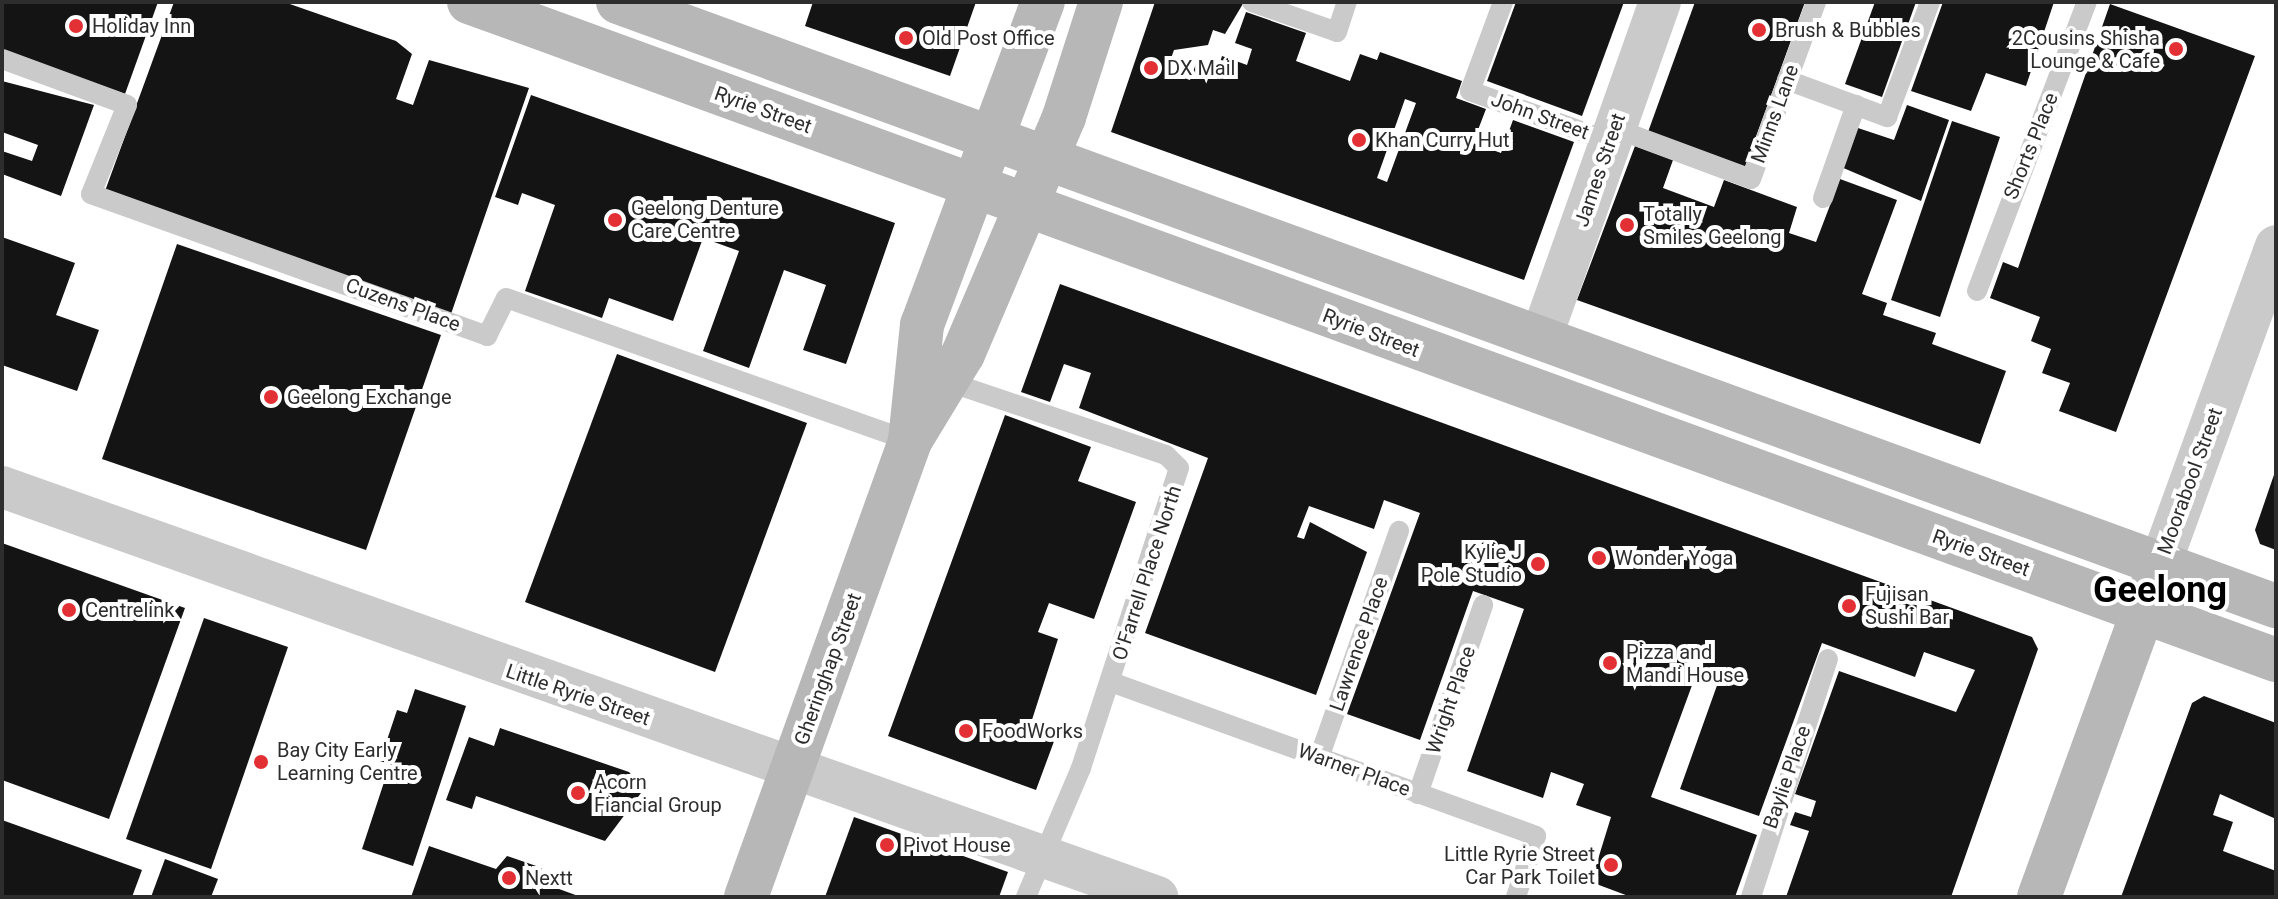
<!DOCTYPE html>
<style>
body{margin:0}
#map{position:relative;width:2278px;height:899px;overflow:hidden;background:#fff;font-family:Roboto,sans-serif}
div>[style]{position:absolute}
[style*='--x']{left:calc(var(--x)*1px);top:calc(var(--y)*1px);width:calc(var(--w)*1px);rotate:calc(var(--a)*1deg)}
.building>*{inset:0;background:#141414}
.lane>*{height:20px;margin:-10px;padding:0 10px;transform-origin:10px;border-radius:10px;background:#cacaca}
.street>*{height:42px;margin:-21px;padding:0 21px;transform-origin:21px;border-radius:21px;background:#cacaca}
.secondary>*{height:44px;margin:-22px;padding:0 22px;transform-origin:22px;border-radius:22px;background:#b7b7b7}
.dots>*{width:22px;height:22px;translate:-50% -50%;box-sizing:border-box;border:4px solid #fff;border-radius:50%}
span{translate:-50% -50%;white-space:nowrap;text-align:center;line-height:1.15;-webkit-text-stroke:8px #fff;paint-order:stroke}
.poi-label{font-size:20px;color:#2d2d2d}
.left{translate:0 -50%;text-align:left}
.right{translate:-100% -50%;text-align:right}
.street-label{font-size:20px;color:#2d2d2d}
.town-label{font-size:36px;color:#000;font-weight:700}
.frame{position:absolute;inset:0;border:4px solid #2d2d2d;pointer-events:none}
</style>
<div id="map">
<div class="building">
<div style="clip-path:polygon(2px 2px,158px 2px,125px 94px,2px 50px)"></div>
<div style="clip-path:polygon(174px 2px,284px 2px,396px 41px,412px 54px,396px 99px,413px 105px,429px 60px,529px 88px,451px 314px,105px 191px)"></div>
<div style="clip-path:polygon(813px 2px,976px 2px,950px 76px,805px 26px)"></div>
<div style="clip-path:polygon(evenodd,1155px 2px,1244px 2px,1225px 34px,1213px 30px,1208px 45px,1174px 50px,1166px 72px,1190px 80px,1197px 61px,1218px 69px,1222px 56px,1247px 65px,1252px 49px,1235px 43px,1246px 12px,1306px 33px,1296px 61px,1350px 81px,1360px 54px,1377px 60px,1380px 52px,1462px 81px,1456px 98px,1486px 109px,1473px 143px,1501px 153px,1513px 120px,1574px 142px,1524px 280px,1111px 132px,1155px 2px,1405px 99px,1416px 103px,1387px 182px,1377px 178px,1405px 99px)"></div>
<div style="clip-path:polygon(1516px 2px,1624px 2px,1582px 116px,1487px 81px)"></div>
<div style="clip-path:polygon(1695px 2px,1805px 2px,1745px 167px,1648px 132px)"></div>
<div style="clip-path:polygon(1875px 2px,1916px 2px,1882px 97px,1845px 84px)"></div>
<div style="clip-path:polygon(1943px 2px,2054px 2px,2026px 86px,1986px 73px,1971px 111px,1911px 91px)"></div>
<div style="clip-path:polygon(2110px 4px,2255px 56px,2116px 432px,2059px 411px,2070px 383px,2042px 373px,2051px 349px,2031px 341px,2040px 317px,1990px 298px,2003px 262px,2018px 268px)"></div>
<div style="clip-path:polygon(2px 81px,94px 105px,61px 196px,2px 174px,2px 151px,32px 161px,38px 145px,2px 132px)"></div>
<div style="clip-path:polygon(531px 95px,895px 223px,846px 364px,803px 350px,826px 285px,784px 270px,749px 368px,703px 351px,739px 251px,703px 238px,673px 321px,609px 298px,602px 318px,525px 291px,555px 205px,522px 193px,518px 205px,495px 197px)"></div>
<div style="clip-path:polygon(1907px 105px,1949px 120px,1921px 201px,1841px 167px,1855px 127px,1894px 140px)"></div>
<div style="clip-path:polygon(1952px 121px,2000px 137px,1940px 317px,1891px 300px)"></div>
<div style="clip-path:polygon(1635px 146px,1673px 160px,1663px 188px,1714px 207px,1724px 180px,1797px 207px,1789px 233px,1816px 242px,1840px 179px,1897px 200px,1862px 294px,1887px 303px,1883px 315px,1936px 333px,1932px 344px,2006px 371px,1980px 444px,1577px 300px)"></div>
<div style="clip-path:polygon(2px 237px,75px 263px,56px 315px,99px 330px,77px 391px,2px 365px)"></div>
<div style="clip-path:polygon(177px 244px,441px 335px,366px 550px,102px 459px)"></div>
<div style="clip-path:polygon(1060px 284px,2032px 637px,2038px 649px,1951px 897px,1786px 897px,1809px 831px,1790px 825px,1795px 812px,1811px 817px,1816px 801px,1795px 794px,1839px 671px,1956px 712px,1975px 670px,1924px 652px,1915px 677px,1822px 643px,1759px 816px,1680px 789px,1720px 677px,1698px 669px,1651px 797px,1757px 835px,1735px 897px,1631px 897px,1591px 882px,1611px 817px,1576px 805px,1584px 784px,1551px 772px,1543px 798px,1467px 771px,1524px 609px,1473px 591px,1420px 740px,1347px 714px,1420px 513px,1384px 500px,1374px 529px,1309px 506px,1297px 537px,1304px 539px,1310px 522px,1367px 552px,1316px 695px,1145px 633px,1208px 458px,1079px 408px,1091px 373px,1064px 364px,1050px 402px,1021px 392px)"></div>
<div style="clip-path:polygon(617px 354px,807px 423px,715px 672px,525px 602px)"></div>
<div style="clip-path:polygon(1005px 415px,1091px 447px,1078px 481px,1136px 502px,1094px 619px,1049px 603px,1038px 632px,1058px 639px,1030px 726px,1056px 736px,1036px 790px,888px 736px)"></div>
<div style="clip-path:polygon(2276px 469px,2276px 550px,2260px 544px,2255px 530px)"></div>
<div style="clip-path:polygon(2px 543px,185px 608px,109px 819px,2px 780px)"></div>
<div style="clip-path:polygon(204px 618px,288px 647px,211px 869px,126px 839px)"></div>
<div style="clip-path:polygon(415px 689px,466px 706px,413px 866px,362px 849px,390px 764px,380px 761px,397px 710px,407px 713px)"></div>
<div style="clip-path:polygon(2204px 696px,2276px 723px,2276px 819px,2220px 794px,2213px 815px,2233px 822px,2223px 851px,2276px 871px,2276px 897px,2121px 897px,2192px 703px)"></div>
<div style="clip-path:polygon(500px 728px,629px 772px,644px 789px,605px 841px,476px 796px,472px 809px,446px 800px,469px 737px,494px 746px)"></div>
<div style="clip-path:polygon(854px 817px,1008px 872px,999px 897px,825px 897px)"></div>
<div style="clip-path:polygon(2px 820px,142px 870px,132px 897px,2px 897px)"></div>
<div style="clip-path:polygon(429px 846px,496px 869px,507px 856px,542px 868px,537px 881px,581px 897px,411px 897px)"></div>
<div style="clip-path:polygon(165px 859px,218px 879px,211px 897px,151px 897px)"></div>
</div>
<div class="lane">
<div style="--x:1252;--y:2;--w:90;--a:19.4"></div>
<div style="--x:1337;--y:32;--w:32;--a:-72"></div>
<div style="--x:1503;--y:2;--w:95;--a:110.3"></div>
<div style="--x:1470;--y:91;--w:148;--a:19.8"></div>
<div style="--x:2;--y:59;--w:133;--a:20.2"></div>
<div style="--x:127;--y:105;--w:96;--a:112"></div>
<div style="--x:91;--y:194;--w:421;--a:19.7"></div>
<div style="--x:487;--y:336;--w:42;--a:-63.4"></div>
<div style="--x:506;--y:298;--w:429;--a:19.5"></div>
<div style="--x:1787;--y:80;--w:107;--a:20.3"></div>
<div style="--x:1887;--y:117;--w:123;--a:-69.5"></div>
<div style="--x:1614;--y:128;--w:146;--a:20.4"></div>
<div style="--x:1751;--y:179;--w:189;--a:-69.8"></div>
<div style="--x:1823;--y:198;--w:99;--a:-70.5"></div>
<div style="--x:1977;--y:291;--w:309;--a:-69.2"></div>
<div style="--x:943;--y:380;--w:235;--a:18.6"></div>
<div style="--x:1166;--y:455;--w:18;--a:45"></div>
<div style="--x:1179;--y:468;--w:316;--a:108.1"></div>
<div style="--x:1081;--y:768;--w:140;--a:113.1"></div>
<div style="--x:1111;--y:682;--w:452;--a:19.9"></div>
<div style="--x:1536;--y:836;--w:64;--a:108.2"></div>
<div style="--x:1319;--y:758;--w:241;--a:-70.6"></div>
<div style="--x:1418;--y:794;--w:200;--a:-71"></div>
<div style="--x:1751;--y:897;--w:250;--a:-72.1"></div>
</div>
<div class="street">
<div style="--x:1541;--y:338;--w:356;--a:-70.5"></div>
<div style="--x:2;--y:487;--w:1226;--a:19.54"></div>
<div style="--x:2161;--y:562;--w:336;--a:-70"></div>
</div>
<div class="secondary">
<div style="--x:469;--y:2;--w:1923;--a:20.01"></div>
<div style="--x:618;--y:2;--w:1765;--a:20.02"></div>
<div style="--x:910;--y:441;--w:117;--a:-84.1"></div>
<div style="--x:922;--y:325;--w:345;--a:-69.5"></div>
<div style="--x:746;--y:897;--w:485;--a:-70.2"></div>
<div style="--x:910;--y:441;--w:102;--a:-58.7"></div>
<div style="--x:963;--y:354;--w:258;--a:-66.9"></div>
<div style="--x:1064;--y:117;--w:121;--a:-72.2"></div>
<div style="--x:2039;--y:897;--w:334;--a:-70"></div>
</div>
<div class="dots">
<div style="left:76px;top:26px;background:#e23034"></div>
<div style="left:1759px;top:30px;background:#e23034"></div>
<div style="left:906px;top:38px;background:#e23034"></div>
<div style="left:2176px;top:49px;background:#e23034"></div>
<div style="left:1151px;top:68px;background:#e23034"></div>
<div style="left:1359px;top:140px;background:#e23034"></div>
<div style="left:615px;top:220px;background:#e23034"></div>
<div style="left:1627px;top:225px;background:#e23034"></div>
<div style="left:271px;top:397px;background:#e23034"></div>
<div style="left:1599px;top:558px;background:#e23034"></div>
<div style="left:1538px;top:564px;background:#e23034"></div>
<div style="left:1849px;top:606px;background:#e23034"></div>
<div style="left:69px;top:610px;background:#e23034"></div>
<div style="left:1610px;top:663px;background:#e23034"></div>
<div style="left:966px;top:731px;background:#e23034"></div>
<div style="left:261px;top:762px;background:#e23034"></div>
<div style="left:578px;top:793px;background:#e23034"></div>
<div style="left:887px;top:845px;background:#e23034"></div>
<div style="left:1611px;top:865px;background:#e23034"></div>
<div style="left:509px;top:878px;background:#e23034"></div>
</div>
<div class="poi-label">
<span class="left" style="left:92px;top:26px">Holiday Inn</span>
<span class="left" style="left:1775px;top:30px">Brush &amp; Bubbles</span>
<span class="left" style="left:922px;top:38px">Old Post Office</span>
<span class="right" style="left:2160px;top:50px">2Cousins Shisha<br>Lounge &amp; Cafe</span>
<span class="left" style="left:1167px;top:68px">DX Mail</span>
<span class="left" style="left:1375px;top:140px">Khan Curry Hut</span>
<span class="left" style="left:631px;top:220px">Geelong Denture<br>Care Centre</span>
<span class="left" style="left:1643px;top:226px">Totally<br>Smiles Geelong</span>
<span class="left" style="left:287px;top:397px">Geelong Exchange</span>
<span class="right" style="left:1522px;top:564px">Kylie J<br>Pole Studio</span>
<span class="left" style="left:1615px;top:558px">Wonder Yoga</span>
<span class="left" style="left:1865px;top:606px">Fujisan<br>Sushi Bar</span>
<span class="left" style="left:85px;top:610px">Centrelink</span>
<span class="left" style="left:1626px;top:664px">Pizza and<br>Mandi House</span>
<span class="left" style="left:982px;top:731px">FoodWorks</span>
<span class="left" style="left:277px;top:762px">Bay City Early<br>Learning Centre</span>
<span class="left" style="left:594px;top:794px">Acorn<br>Fiancial Group</span>
<span class="left" style="left:903px;top:845px">Pivot House</span>
<span class="right" style="left:1595px;top:866px">Little Ryrie Street<br>Car Park Toilet</span>
<span class="left" style="left:525px;top:878px">Nextt</span>
</div>
<div class="street-label">
<span style="left:763px;top:110px;rotate:20deg">Ryrie Street</span>
<span style="left:1775px;top:114px;rotate:-70deg">Minns Lane</span>
<span style="left:1540px;top:116px;rotate:20deg">John Street</span>
<span style="left:2031px;top:146px;rotate:-68deg">Shorts Place</span>
<span style="left:1600px;top:170px;rotate:-71deg">James Street</span>
<span style="left:403px;top:305px;rotate:20deg">Cuzens Place</span>
<span style="left:1371px;top:333px;rotate:21deg">Ryrie Street</span>
<span style="left:2190px;top:481px;rotate:-70deg">Moorabool Street</span>
<span style="left:1981px;top:553px;rotate:20deg">Ryrie Street</span>
<span style="left:1147px;top:573px;rotate:-72deg">O'Farrell Place North</span>
<span style="left:1359px;top:644px;rotate:-71deg">Lawrence Place</span>
<span style="left:828px;top:669px;rotate:-70deg">Gheringhap Street</span>
<span style="left:578px;top:695px;rotate:19deg">Little Ryrie Street</span>
<span style="left:1451px;top:700px;rotate:-71deg">Wright Place</span>
<span style="left:1354px;top:770px;rotate:20deg">Warner Place</span>
<span style="left:1787px;top:777px;rotate:-71deg">Baylie Place</span>
</div>
<div class="town-label">
<span style="left:2160px;top:591px">Geelong</span>
</div>
<div class="frame"></div>
</div>
